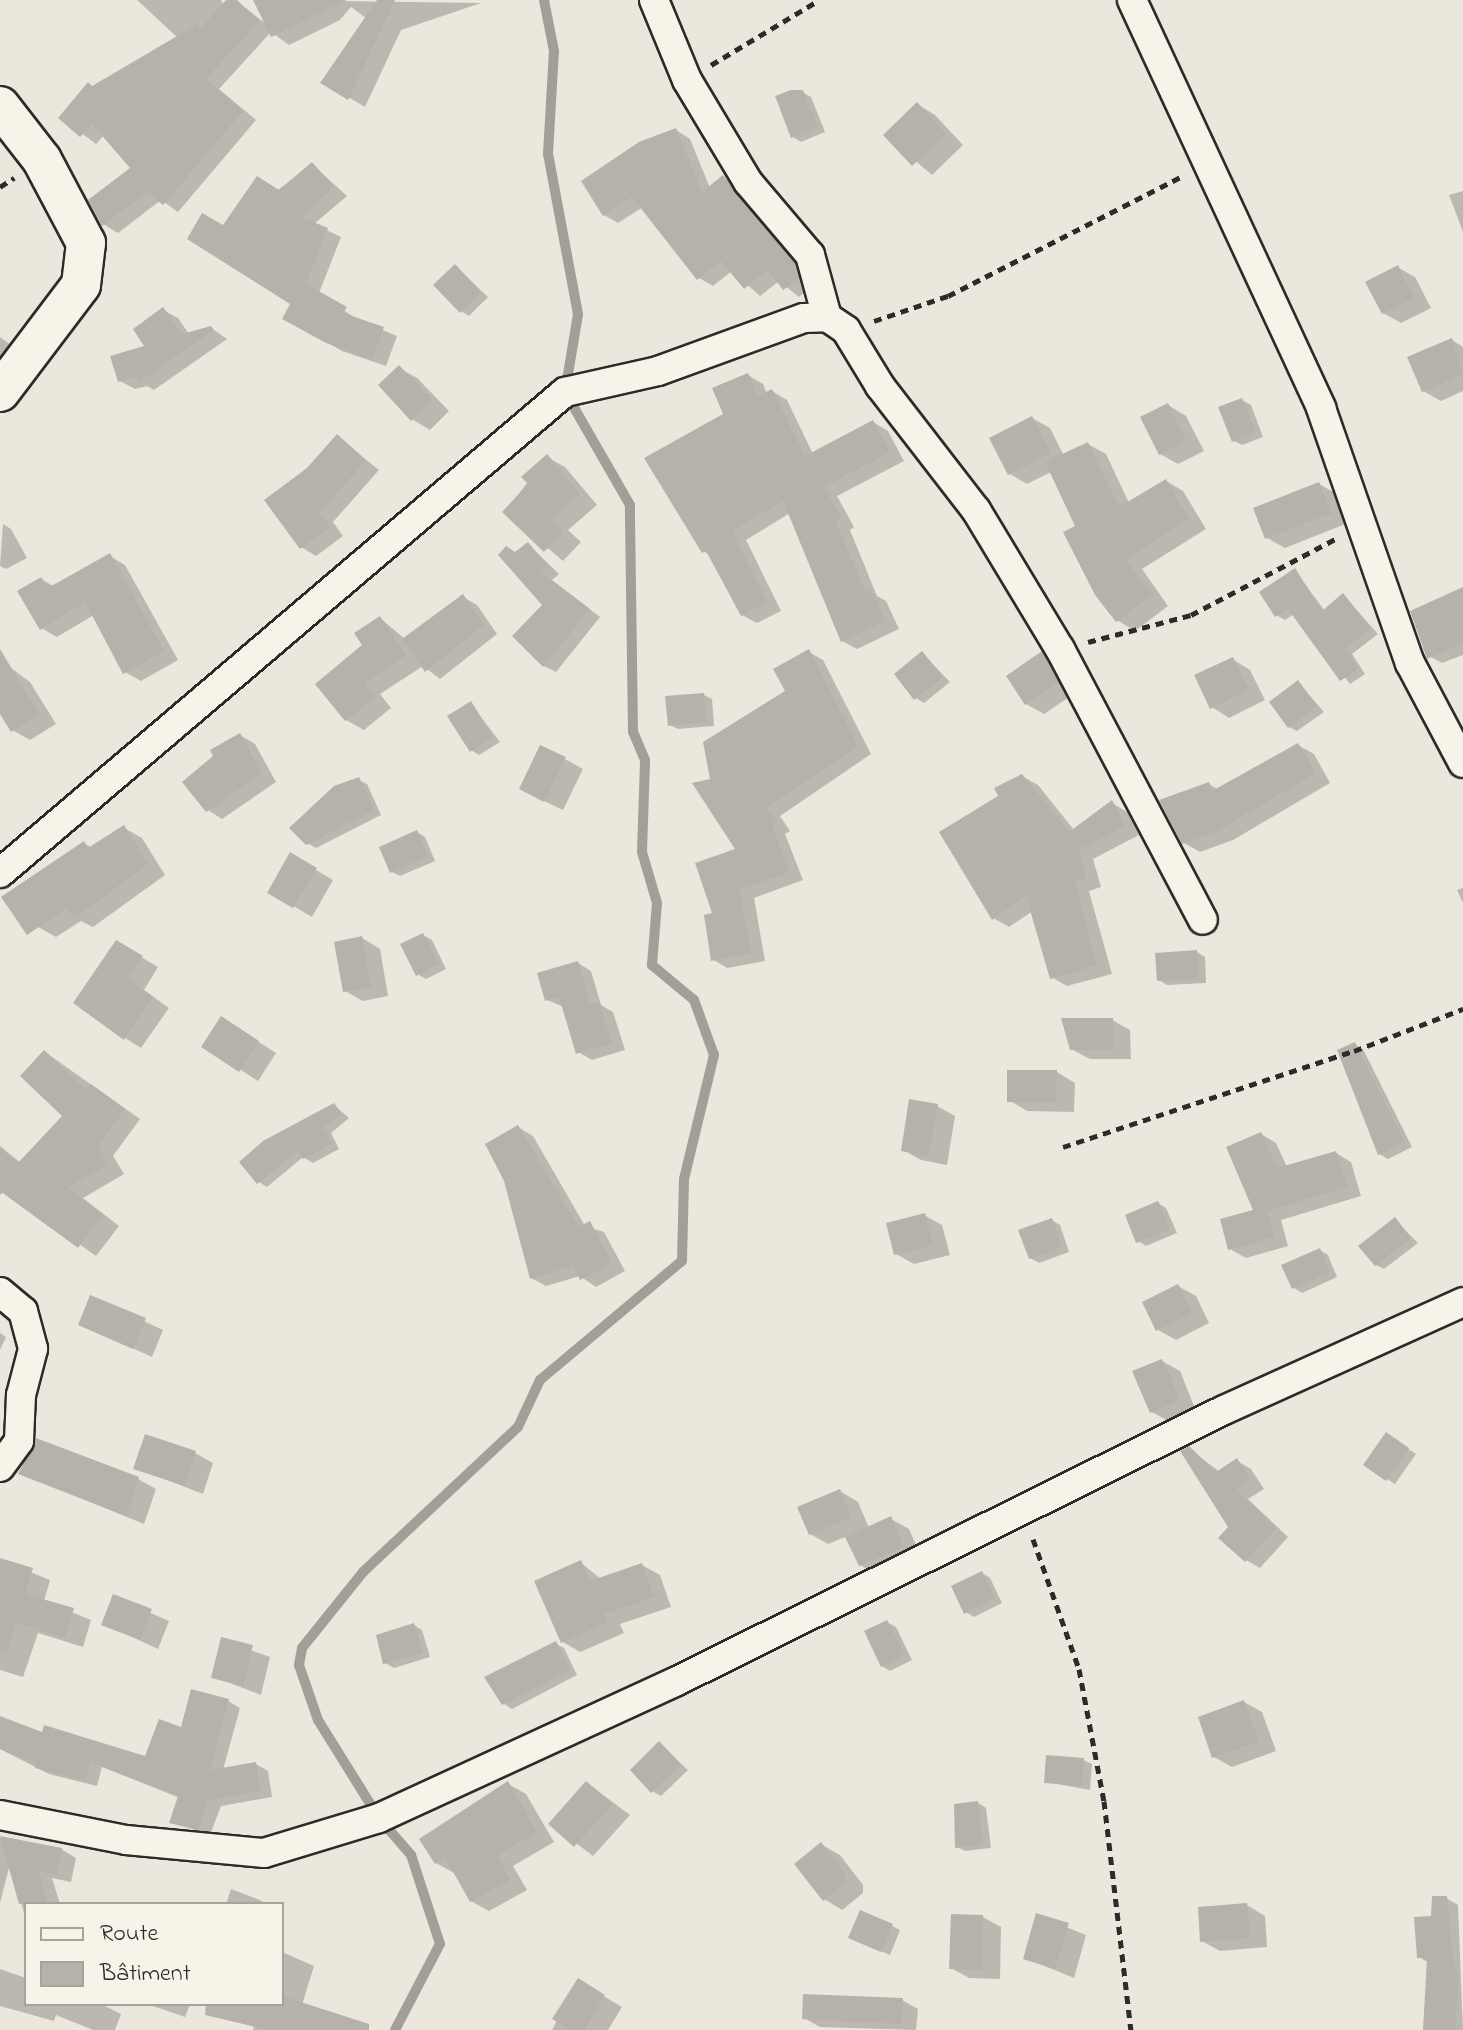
<!DOCTYPE html>
<meta charset="utf-8">
<style>
body{margin:0}
#map{position:relative;width:1463px;height:2030px;overflow:hidden;background:#ebe7dd;font-family:"Indie Flower",sans-serif}
div>[style]{position:absolute}
[style*='--x']{left:calc(var(--x)*1px);top:calc(var(--y)*1px);width:calc(var(--w)*1px);rotate:calc(var(--a)*1deg)}
.shadow>*{inset:0;background:#0003}
.stream>*{height:10px;margin:-5px;padding:0 5px;transform-origin:5px;border-radius:5px;background:#a29f98}
.building>*{inset:0;background:#b5b2ab}
.path>*{height:5px;margin-top:-2.5px;transform-origin:0;background:repeating-linear-gradient(90deg,#2b2b2b 0 8px,transparent 0 14px)}
.roads{filter:drop-shadow(2px 0 #2b2b2b) drop-shadow(-2px 0 #2b2b2b) drop-shadow(0 2px #2b2b2b) drop-shadow(0 -2px #2b2b2b)}
.street>*{height:28px;margin:-14px;padding:0 14px;transform-origin:14px;border-radius:14px;background:#f7f3e8}
.secondary>*{height:38px;margin:-19px;padding:0 19px;transform-origin:19px;border-radius:19px;background:#f7f3e8}
span{translate:-50% -50%;white-space:nowrap;text-align:center;line-height:1.15;-webkit-text-stroke:6px #f7f3e8;paint-order:stroke}
.legend{position:absolute;left:24px;top:1902px;width:260px;height:104px;box-sizing:border-box;background:#f7f3e8;border:2px solid #a5a39c;margin:0;padding:10px 14px;list-style:none;font-size:24px;color:#2b2b2b}
.legend li{display:flex;align-items:center;gap:16px;height:40px}
.legend b{width:40px;border:2px solid #a5a39c}
</style>
<div id="map">
<div class="shadow">
<div style="clip-path:polygon(137px 0,221px 0,224px 5px,236px 0,267px 25px,269px 0,481px 3px,401px 30px,365px 107px,323px 82px,366px 18px,351px 7px,340px 20px,289px 45px,271px 32px,219px 89px,256px 120px,178px 212px,161px 200px,118px 233px,103px 224px,133px 168px,104px 135px,96px 144px,61px 118px,93px 88px,178px 38px)"></div>
<div style="clip-path:polygon(802px 92px,811px 97px,825px 132px,801px 142px,793px 137px)"></div>
<div style="clip-path:polygon(917px 104px,935px 115px,963px 145px,932px 175px,885px 135px)"></div>
<div style="clip-path:polygon(676px 130px,690px 139px,710px 188px,723px 178px,738px 186px,809px 273px,812px 286px,799px 297px,779px 281px,760px 296px,732px 271px,713px 286px,699px 278px,643px 207px,618px 223px,604px 215px)"></div>
<div style="clip-path:polygon(313px 165px,347px 196px,314px 224px,341px 237px,319px 293px,358px 320px,397px 336px,386px 366px,342px 351px,285px 318px,293px 304px,224px 228px)"></div>
<div style="clip-path:polygon(1463px 191px,1463px 232px,1449px 195px)"></div>
<div style="clip-path:polygon(456px 267px,488px 297px,469px 316px,461px 311px)"></div>
<div style="clip-path:polygon(1397px 267px,1415px 277px,1431px 308px,1401px 323px,1383px 313px)"></div>
<div style="clip-path:polygon(163px 310px,178px 318px,189px 334px,211px 328px,227px 339px,154px 390px,147px 386px,135px 389px,120px 381px,148px 347px)"></div>
<div style="clip-path:polygon(0 337px,14px 347px,0 367px)"></div>
<div style="clip-path:polygon(1452px 340px,1463px 347px,1463px 391px,1441px 401px,1423px 391px)"></div>
<div style="clip-path:polygon(399px 368px,417px 378px,449px 411px,430px 430px,412px 419px)"></div>
<div style="clip-path:polygon(748px 375px,763px 384px,767px 394px,772px 391px,787px 400px,813px 454px,873px 422px,888px 431px,904px 461px,837px 496px,854px 527px,850px 530px,877px 596px,886px 601px,899px 629px,857px 649px,842px 641px,790px 513px,746px 540px,781px 611px,757px 623px,742px 615px,710px 555px,703px 551px,725px 415px)"></div>
<div style="clip-path:polygon(1242px 400px,1251px 405px,1263px 437px,1242px 445px,1234px 441px)"></div>
<div style="clip-path:polygon(1168px 405px,1186px 416px,1204px 451px,1178px 464px,1160px 454px)"></div>
<div style="clip-path:polygon(1032px 418px,1050px 428px,1064px 456px,1088px 444px,1106px 454px,1129px 503px,1166px 481px,1183px 491px,1206px 529px,1142px 569px,1168px 606px,1135px 631px,1117px 620px,1051px 472px,1027px 484px,1010px 474px)"></div>
<div style="clip-path:polygon(337px 437px,379px 470px,333px 522px,343px 536px,316px 556px,301px 547px,308px 470px)"></div>
<div style="clip-path:polygon(547px 457px,565px 467px,597px 505px,568px 530px,581px 542px,563px 561px,505px 512px)"></div>
<div style="clip-path:polygon(1319px 484px,1337px 494px,1348px 523px,1285px 548px,1267px 538px)"></div>
<div style="clip-path:polygon(3px 524px,11px 529px,27px 558px,6px 569px,0 566px)"></div>
<div style="clip-path:polygon(528px 544px,559px 574px,552px 580px,600px 617px,556px 672px,544px 666px,544px 606px,516px 554px)"></div>
<div style="clip-path:polygon(110px 556px,125px 565px,178px 660px,141px 681px,125px 672px,94px 615px,57px 637px,41px 628px,41px 579px,55px 587px)"></div>
<div style="clip-path:polygon(1295px 571px,1325px 611px,1344px 596px,1378px 634px,1352px 654px,1365px 674px,1350px 684px,1294px 614px,1285px 620px,1276px 615px)"></div>
<div style="clip-path:polygon(1463px 589px,1463px 655px,1442px 663px,1427px 655px)"></div>
<div style="clip-path:polygon(463px 597px,477px 605px,497px 634px,440px 679px,423px 666px,380px 694px,391px 708px,364px 730px,346px 720px,364px 646px,380px 618px,405px 639px)"></div>
<div style="clip-path:polygon(809px 652px,823px 660px,871px 754px,780px 816px,790px 831px,785px 834px,803px 880px,754px 898px,765px 961px,727px 968px,712px 959px,715px 915px,738px 850px,712px 780px,788px 692px)"></div>
<div style="clip-path:polygon(922px 653px,950px 682px,924px 703px,916px 698px)"></div>
<div style="clip-path:polygon(1042px 654px,1060px 664px,1075px 693px,1044px 714px,1026px 704px)"></div>
<div style="clip-path:polygon(1232px 659px,1250px 670px,1265px 700px,1229px 718px,1212px 707px)"></div>
<div style="clip-path:polygon(0 660px,30px 682px,56px 724px,30px 740px,12px 730px,0 710px)"></div>
<div style="clip-path:polygon(1298px 682px,1324px 712px,1297px 731px,1289px 727px)"></div>
<div style="clip-path:polygon(704px 695px,712px 699px,714px 726px,678px 729px,670px 725px)"></div>
<div style="clip-path:polygon(471px 704px,500px 742px,479px 755px,471px 750px)"></div>
<div style="clip-path:polygon(240px 735px,255px 744px,276px 782px,222px 819px,208px 810px,215px 756px)"></div>
<div style="clip-path:polygon(1298px 745px,1314px 754px,1330px 783px,1233px 840px,1200px 852px,1184px 843px,1209px 784px,1219px 790px)"></div>
<div style="clip-path:polygon(565px 759px,583px 769px,563px 810px,540px 799px)"></div>
<div style="clip-path:polygon(1022px 776px,1038px 785px,1074px 830px,1112px 803px,1127px 812px,1139px 835px,1093px 859px,1101px 887px,1089px 891px,1112px 974px,1067px 986px,1051px 977px,1033px 911px,1009px 927px,993px 918px,1001px 796px)"></div>
<div style="clip-path:polygon(358px 780px,367px 784px,381px 815px,316px 848px,307px 843px)"></div>
<div style="clip-path:polygon(124px 828px,142px 838px,165px 875px,93px 927px,81px 921px,56px 937px,38px 927px,84px 843px,92px 848px)"></div>
<div style="clip-path:polygon(417px 832px,425px 837px,435px 861px,400px 876px,392px 872px)"></div>
<div style="clip-path:polygon(291px 855px,333px 880px,312px 917px,270px 892px)"></div>
<div style="clip-path:polygon(1463px 888px,1463px 903px,1457px 890px)"></div>
<div style="clip-path:polygon(423px 935px,432px 940px,446px 969px,426px 979px,417px 974px)"></div>
<div style="clip-path:polygon(362px 938px,380px 949px,388px 996px,363px 1001px,345px 991px)"></div>
<div style="clip-path:polygon(117px 943px,158px 967px,144px 990px,169px 1008px,141px 1048px,125px 1038px)"></div>
<div style="clip-path:polygon(1197px 952px,1205px 957px,1206px 983px,1167px 985px,1159px 980px)"></div>
<div style="clip-path:polygon(578px 963px,591px 971px,601px 1005px,613px 1012px,625px 1050px,592px 1060px,578px 1052px,564px 1007px,547px 1000px)"></div>
<div style="clip-path:polygon(1112px 1020px,1130px 1030px,1131px 1059px,1090px 1059px,1071px 1049px)"></div>
<div style="clip-path:polygon(239px 1029px,276px 1053px,258px 1081px,204px 1046px)"></div>
<div style="clip-path:polygon(1354px 1044px,1363px 1049px,1412px 1147px,1388px 1159px,1379px 1154px)"></div>
<div style="clip-path:polygon(45px 1052px,140px 1119px,113px 1156px,124px 1174px,83px 1198px,119px 1226px,96px 1256px,5px 1191px,0 1195px,0 1146px,21px 1163px,65px 1116px)"></div>
<div style="clip-path:polygon(1057px 1072px,1075px 1083px,1074px 1112px,1027px 1111px,1009px 1100px)"></div>
<div style="clip-path:polygon(334px 1105px,349px 1118px,331px 1133px,339px 1149px,313px 1163px,303px 1157px,267px 1187px,259px 1182px)"></div>
<div style="clip-path:polygon(937px 1106px,955px 1116px,947px 1165px,921px 1160px,903px 1150px)"></div>
<div style="clip-path:polygon(518px 1127px,533px 1136px,585px 1226px,604px 1232px,625px 1271px,596px 1287px,580px 1276px,546px 1286px,531px 1278px)"></div>
<div style="clip-path:polygon(1261px 1134px,1276px 1143px,1287px 1167px,1336px 1153px,1351px 1162px,1361px 1196px,1281px 1220px,1288px 1246px,1246px 1258px,1230px 1249px,1256px 1211px)"></div>
<div style="clip-path:polygon(1158px 1203px,1166px 1208px,1177px 1233px,1146px 1246px,1138px 1241px)"></div>
<div style="clip-path:polygon(924px 1215px,942px 1225px,950px 1255px,914px 1264px,896px 1254px)"></div>
<div style="clip-path:polygon(1052px 1220px,1060px 1225px,1069px 1252px,1039px 1263px,1030px 1258px)"></div>
<div style="clip-path:polygon(1395px 1220px,1418px 1243px,1384px 1269px,1376px 1265px)"></div>
<div style="clip-path:polygon(1320px 1250px,1328px 1255px,1337px 1277px,1302px 1293px,1294px 1288px)"></div>
<div style="clip-path:polygon(1178px 1286px,1196px 1296px,1209px 1323px,1176px 1340px,1158px 1330px)"></div>
<div style="clip-path:polygon(91px 1297px,163px 1330px,152px 1357px,80px 1324px)"></div>
<div style="clip-path:polygon(0 1333px,6px 1337px,0 1350px)"></div>
<div style="clip-path:polygon(1162px 1361px,1180px 1371px,1196px 1411px,1170px 1422px,1152px 1412px)"></div>
<div style="clip-path:polygon(1394px 1439px,1416px 1454px,1395px 1484px,1387px 1479px)"></div>
<div style="clip-path:polygon(1189px 1449px,1220px 1472px,1237px 1461px,1251px 1469px,1264px 1489px,1248px 1499px,1288px 1537px,1260px 1568px,1246px 1560px)"></div>
<div style="clip-path:polygon(195px 1453px,213px 1463px,203px 1494px,136px 1468px)"></div>
<div style="clip-path:polygon(20px 1473px,138px 1479px,156px 1489px,144px 1524px)"></div>
<div style="clip-path:polygon(840px 1491px,858px 1502px,869px 1528px,891px 1519px,909px 1529px,921px 1557px,878px 1575px,860px 1565px,848px 1536px,828px 1544px,810px 1534px)"></div>
<div style="clip-path:polygon(0 1560px,50px 1580px,44px 1601px,91px 1620px,83px 1647px,38px 1633px,23px 1677px,0 1670px)"></div>
<div style="clip-path:polygon(580px 1562px,601px 1579px,642px 1565px,660px 1575px,671px 1607px,620px 1624px,624px 1633px,580px 1652px,563px 1642px)"></div>
<div style="clip-path:polygon(982px 1573px,990px 1578px,1002px 1603px,974px 1617px,966px 1612px)"></div>
<div style="clip-path:polygon(114px 1597px,169px 1621px,158px 1649px,104px 1624px)"></div>
<div style="clip-path:polygon(887px 1622px,896px 1627px,912px 1660px,890px 1671px,882px 1666px)"></div>
<div style="clip-path:polygon(414px 1625px,422px 1630px,430px 1657px,394px 1668px,385px 1663px)"></div>
<div style="clip-path:polygon(223px 1640px,270px 1657px,261px 1695px,214px 1677px)"></div>
<div style="clip-path:polygon(556px 1644px,564px 1648px,577px 1675px,512px 1709px,504px 1704px)"></div>
<div style="clip-path:polygon(228px 1701px,240px 1708px,223px 1770px,256px 1764px,268px 1771px,272px 1797px,221px 1806px,210px 1835px,171px 1822px,180px 1798px,102px 1767px,97px 1786px,49px 1774px,0 1749px,0 1718px,43px 1735px,146px 1759px)"></div>
<div style="clip-path:polygon(1244px 1702px,1262px 1712px,1276px 1751px,1232px 1767px,1214px 1757px)"></div>
<div style="clip-path:polygon(659px 1744px,688px 1770px,661px 1796px,652px 1791px)"></div>
<div style="clip-path:polygon(1083px 1760px,1092px 1764px,1090px 1790px,1046px 1782px)"></div>
<div style="clip-path:polygon(587px 1783px,630px 1815px,593px 1856px,551px 1824px)"></div>
<div style="clip-path:polygon(508px 1784px,526px 1794px,554px 1842px,513px 1866px,527px 1890px,489px 1911px,471px 1901px,454px 1873px,436px 1863px)"></div>
<div style="clip-path:polygon(978px 1803px,986px 1808px,991px 1848px,965px 1851px,957px 1847px)"></div>
<div style="clip-path:polygon(0 1838px,61px 1849px,76px 1858px,71px 1882px,52px 1878px,60px 1904px,26px 1904px,26px 1920px,10px 1864px,0 1903px)"></div>
<div style="clip-path:polygon(822px 1845px,840px 1855px,863px 1885px,863px 1893px,842px 1910px,824px 1899px)"></div>
<div style="clip-path:polygon(231px 1889px,260px 1900px,266px 1904px,226px 1904px)"></div>
<div style="clip-path:polygon(1446px 1898px,1458px 1905px,1463px 2030px,1424px 2030px,1429px 1963px,1419px 1957px,1433px 1918px)"></div>
<div style="clip-path:polygon(1247px 1905px,1265px 1916px,1267px 1947px,1220px 1951px,1202px 1941px)"></div>
<div style="clip-path:polygon(1038px 1916px,1086px 1935px,1074px 1978px,1025px 1958px)"></div>
<div style="clip-path:polygon(983px 1917px,1001px 1927px,1000px 1979px,969px 1978px,951px 1968px)"></div>
<div style="clip-path:polygon(892px 1926px,900px 1930px,890px 1955px,859px 1942px)"></div>
<div style="clip-path:polygon(282px 1952px,314px 1966px,302px 2005px,346px 2030px,253px 2030px,258px 2004px,282px 2004px)"></div>
<div style="clip-path:polygon(0 1969px,26px 1978px,26px 2004px,101px 2004px,121px 2014px,115px 2030px,93px 2030px,56px 2015px,54px 2021px,0 2006px)"></div>
<div style="clip-path:polygon(578px 1981px,622px 2007px,608px 2030px,552px 2030px)"></div>
<div style="clip-path:polygon(902px 2000px,918px 2009px,916px 2030px,820px 2027px,804px 2018px)"></div>
<div style="clip-path:polygon(147px 2004px,190px 2004px,185px 2017px)"></div>
</div>
<div class="stream">
<div style="--x:395;--y:2030;--w:97;--a:-62.4"></div>
<div style="--x:440;--y:1944;--w:94;--a:-108"></div>
<div style="--x:411;--y:1855;--w:49;--a:-130.9"></div>
<div style="--x:379;--y:1818;--w:115;--a:-121.9"></div>
<div style="--x:318;--y:1720;--w:58;--a:-109.1"></div>
<div style="--x:299;--y:1665;--w:17;--a:-80"></div>
<div style="--x:302;--y:1648;--w:97;--a:-51.2"></div>
<div style="--x:363;--y:1572;--w:212;--a:-43.1"></div>
<div style="--x:518;--y:1427;--w:52;--a:-64.9"></div>
<div style="--x:540;--y:1380;--w:185;--a:-40"></div>
<div style="--x:682;--y:1261;--w:82;--a:-88.6"></div>
<div style="--x:684;--y:1179;--w:128;--a:-76.4"></div>
<div style="--x:714;--y:1055;--w:59;--a:-110"></div>
<div style="--x:694;--y:1000;--w:55;--a:-140.2"></div>
<div style="--x:652;--y:965;--w:62;--a:-85.4"></div>
<div style="--x:657;--y:903;--w:53;--a:-106.4"></div>
<div style="--x:642;--y:852;--w:92;--a:-88.1"></div>
<div style="--x:645;--y:760;--w:30;--a:-113"></div>
<div style="--x:633;--y:732;--w:227;--a:-90.8"></div>
<div style="--x:630;--y:505;--w:130;--a:-119.9"></div>
<div style="--x:565;--y:392;--w:79;--a:-80.5"></div>
<div style="--x:578;--y:314;--w:163;--a:-100.6"></div>
<div style="--x:548;--y:154;--w:103;--a:-86.7"></div>
<div style="--x:554;--y:51;--w:52;--a:-101.1"></div>
</div>
<div class="building">
<div style="clip-path:polygon(226px 0,237px 0,259px 21px,206px 79px,243px 111px,163px 205px,147px 192px,102px 226px,88px 200px,130px 168px,92px 124px,80px 137px,58px 118px,88px 82px,92px 86px,196px 25px,200px 29px)"></div>
<div style="clip-path:polygon(253px 0,347px 0,271px 37px)"></div>
<div style="clip-path:polygon(377px 0,395px 0,348px 100px,320px 83px)"></div>
<div style="clip-path:polygon(791px 90px,803px 90px,818px 127px,791px 138px,775px 96px)"></div>
<div style="clip-path:polygon(917px 102px,946px 134px,912px 166px,883px 135px)"></div>
<div style="clip-path:polygon(676px 128px,702px 192px,723px 175px,795px 263px,799px 278px,783px 290px,768px 270px,744px 289px,721px 261px,697px 280px,632px 197px,603px 216px,581px 181px,639px 142px)"></div>
<div style="clip-path:polygon(312px 162px,334px 187px,301px 217px,328px 228px,306px 284px,347px 307px,343px 313px,384px 327px,372px 360px,326px 343px,282px 319px,290px 304px,187px 239px,202px 213px,223px 225px,257px 176px,279px 190px)"></div>
<div style="clip-path:polygon(455px 264px,481px 292px,460px 313px,433px 285px)"></div>
<div style="clip-path:polygon(1398px 265px,1414px 298px,1382px 314px,1365px 282px)"></div>
<div style="clip-path:polygon(163px 307px,182px 334px,211px 326px,214px 330px,138px 383px,136px 376px,118px 382px,110px 356px,144px 346px,133px 329px)"></div>
<div style="clip-path:polygon(1452px 338px,1463px 374px,1422px 392px,1407px 357px)"></div>
<div style="clip-path:polygon(399px 365px,432px 400px,411px 421px,378px 385px)"></div>
<div style="clip-path:polygon(748px 373px,758px 396px,772px 389px,805px 456px,873px 420px,890px 452px,824px 487px,841px 518px,836px 522px,866px 593px,871px 590px,885px 621px,841px 642px,783px 501px,732px 531px,768px 602px,741px 616px,706px 551px,702px 553px,644px 458px,723px 414px,712px 388px)"></div>
<div style="clip-path:polygon(1242px 398px,1256px 432px,1232px 442px,1218px 407px)"></div>
<div style="clip-path:polygon(1168px 403px,1187px 441px,1159px 455px,1140px 417px)"></div>
<div style="clip-path:polygon(1032px 416px,1051px 453px,1008px 475px,989px 438px)"></div>
<div style="clip-path:polygon(337px 434px,366px 460px,320px 513px,330px 527px,300px 549px,264px 500px,307px 468px)"></div>
<div style="clip-path:polygon(1088px 442px,1119px 507px,1166px 479px,1189px 519px,1125px 559px,1152px 595px,1116px 622px,1095px 595px,1063px 532px,1075px 526px,1045px 462px)"></div>
<div style="clip-path:polygon(547px 454px,580px 494px,552px 519px,564px 531px,544px 552px,502px 512px,528px 484px,521px 477px)"></div>
<div style="clip-path:polygon(1319px 482px,1332px 513px,1265px 539px,1253px 508px)"></div>
<div style="clip-path:polygon(528px 542px,548px 566px,541px 572px,590px 609px,543px 667px,512px 636px,542px 605px,498px 555px,506px 546px,515px 552px)"></div>
<div style="clip-path:polygon(110px 553px,164px 651px,123px 674px,85px 602px,40px 630px,17px 591px,41px 577px,48px 588px)"></div>
<div style="clip-path:polygon(1295px 568px,1322px 611px,1343px 593px,1371px 628px,1345px 649px,1358px 669px,1340px 681px,1288px 609px,1275px 617px,1259px 592px)"></div>
<div style="clip-path:polygon(1463px 587px,1463px 643px,1427px 659px,1410px 611px)"></div>
<div style="clip-path:polygon(463px 594px,484px 625px,425px 672px,402px 639px)"></div>
<div style="clip-path:polygon(380px 616px,406px 655px,364px 683px,375px 697px,345px 721px,315px 684px,362px 645px,354px 633px)"></div>
<div style="clip-path:polygon(0 649px,39px 714px,11px 732px,0 714px)"></div>
<div style="clip-path:polygon(809px 649px,858px 746px,767px 808px,777px 822px,772px 825px,789px 872px,740px 890px,751px 953px,711px 961px,704px 915px,712px 913px,695px 863px,735px 849px,692px 783px,710px 779px,703px 742px,785px 691px,773px 669px)"></div>
<div style="clip-path:polygon(922px 651px,943px 677px,914px 700px,894px 674px)"></div>
<div style="clip-path:polygon(1042px 651px,1058px 682px,1025px 705px,1006px 676px)"></div>
<div style="clip-path:polygon(1233px 657px,1249px 690px,1210px 709px,1194px 675px)"></div>
<div style="clip-path:polygon(1298px 680px,1317px 706px,1288px 728px,1269px 702px)"></div>
<div style="clip-path:polygon(704px 693px,707px 722px,668px 726px,665px 696px)"></div>
<div style="clip-path:polygon(471px 701px,493px 737px,470px 752px,447px 716px)"></div>
<div style="clip-path:polygon(240px 733px,262px 774px,206px 812px,182px 782px,213px 756px,210px 750px)"></div>
<div style="clip-path:polygon(1298px 743px,1316px 773px,1217px 831px,1182px 844px,1159px 800px,1209px 782px,1212px 791px)"></div>
<div style="clip-path:polygon(540px 745px,566px 757px,544px 802px,519px 789px)"></div>
<div style="clip-path:polygon(1022px 774px,1069px 832px,1112px 800px,1125px 826px,1079px 850px,1086px 879px,1075px 882px,1097px 965px,1050px 979px,1026px 896px,992px 920px,939px 832px,998px 796px,994px 788px)"></div>
<div style="clip-path:polygon(359px 777px,374px 810px,306px 845px,289px 828px,334px 786px)"></div>
<div style="clip-path:polygon(124px 825px,148px 864px,74px 919px,67px 908px,27px 935px,1px 897px,84px 841px,88px 848px)"></div>
<div style="clip-path:polygon(417px 830px,428px 856px,390px 873px,379px 847px)"></div>
<div style="clip-path:polygon(290px 852px,317px 868px,293px 908px,267px 893px)"></div>
<div style="clip-path:polygon(423px 933px,439px 964px,416px 976px,400px 944px)"></div>
<div style="clip-path:polygon(362px 936px,371px 987px,343px 992px,334px 942px)"></div>
<div style="clip-path:polygon(116px 940px,143px 956px,128px 979px,153px 997px,124px 1040px,73px 1003px)"></div>
<div style="clip-path:polygon(1197px 950px,1199px 979px,1157px 981px,1155px 953px)"></div>
<div style="clip-path:polygon(578px 961px,590px 1004px,599px 1002px,612px 1043px,576px 1054px,559px 997px,545px 1001px,537px 973px)"></div>
<div style="clip-path:polygon(221px 1016px,259px 1041px,239px 1072px,201px 1047px)"></div>
<div style="clip-path:polygon(1061px 1018px,1113px 1018px,1114px 1050px,1070px 1050px)"></div>
<div style="clip-path:polygon(1355px 1042px,1405px 1142px,1378px 1155px,1337px 1050px)"></div>
<div style="clip-path:polygon(44px 1050px,86px 1090px,91px 1084px,125px 1109px,98px 1146px,108px 1164px,68px 1188px,103px 1215px,78px 1248px,0 1191px,0 1148px,18px 1163px,62px 1116px,20px 1076px)"></div>
<div style="clip-path:polygon(1007px 1070px,1057px 1070px,1056px 1102px,1007px 1102px)"></div>
<div style="clip-path:polygon(909px 1099px,938px 1104px,929px 1156px,901px 1151px)"></div>
<div style="clip-path:polygon(334px 1103px,341px 1113px,323px 1128px,332px 1144px,303px 1159px,298px 1150px,257px 1184px,239px 1162px,263px 1141px)"></div>
<div style="clip-path:polygon(518px 1125px,578px 1227px,590px 1221px,612px 1263px,580px 1280px,573px 1266px,530px 1279px,504px 1181px,485px 1144px)"></div>
<div style="clip-path:polygon(1261px 1132px,1277px 1168px,1336px 1151px,1347px 1187px,1267px 1211px,1274px 1237px,1228px 1250px,1220px 1219px,1253px 1210px,1226px 1147px)"></div>
<div style="clip-path:polygon(1158px 1201px,1170px 1229px,1136px 1243px,1125px 1215px)"></div>
<div style="clip-path:polygon(925px 1213px,933px 1245px,894px 1255px,886px 1223px)"></div>
<div style="clip-path:polygon(1395px 1217px,1411px 1238px,1375px 1266px,1358px 1246px)"></div>
<div style="clip-path:polygon(1052px 1218px,1062px 1247px,1029px 1259px,1018px 1230px)"></div>
<div style="clip-path:polygon(1320px 1248px,1330px 1272px,1292px 1289px,1281px 1265px)"></div>
<div style="clip-path:polygon(1178px 1284px,1192px 1313px,1156px 1331px,1142px 1302px)"></div>
<div style="clip-path:polygon(90px 1295px,146px 1318px,133px 1349px,78px 1325px)"></div>
<div style="clip-path:polygon(1162px 1359px,1180px 1400px,1150px 1413px,1132px 1371px)"></div>
<div style="clip-path:polygon(1386px 1432px,1409px 1448px,1386px 1481px,1363px 1465px)"></div>
<div style="clip-path:polygon(145px 1434px,196px 1451px,185px 1486px,133px 1469px)"></div>
<div style="clip-path:polygon(36px 1438px,139px 1477px,126px 1516px,18px 1474px)"></div>
<div style="clip-path:polygon(1189px 1446px,1216px 1472px,1237px 1458px,1251px 1480px,1236px 1490px,1276px 1528px,1245px 1562px,1218px 1538px,1228px 1527px,1180px 1451px)"></div>
<div style="clip-path:polygon(840px 1489px,852px 1517px,809px 1535px,797px 1507px)"></div>
<div style="clip-path:polygon(891px 1516px,904px 1547px,859px 1566px,845px 1537px)"></div>
<div style="clip-path:polygon(0 1558px,33px 1568px,25px 1594px,74px 1608px,65px 1638px,16px 1623px,6px 1654px,0 1653px)"></div>
<div style="clip-path:polygon(581px 1560px,590px 1581px,642px 1563px,654px 1597px,604px 1614px,608px 1622px,561px 1643px,534px 1581px)"></div>
<div style="clip-path:polygon(982px 1571px,995px 1598px,964px 1614px,951px 1586px)"></div>
<div style="clip-path:polygon(113px 1594px,152px 1609px,140px 1640px,101px 1625px)"></div>
<div style="clip-path:polygon(887px 1620px,905px 1655px,881px 1667px,864px 1631px)"></div>
<div style="clip-path:polygon(414px 1623px,423px 1653px,383px 1664px,376px 1635px)"></div>
<div style="clip-path:polygon(221px 1637px,253px 1645px,243px 1686px,211px 1678px)"></div>
<div style="clip-path:polygon(556px 1641px,570px 1670px,502px 1705px,484px 1677px)"></div>
<div style="clip-path:polygon(191px 1689px,229px 1699px,210px 1770px,256px 1762px,260px 1791px,208px 1800px,198px 1830px,169px 1823px,178px 1796px,90px 1762px,85px 1781px,35px 1768px,36px 1763px,0 1749px,0 1716px,42px 1732px,44px 1725px,145px 1756px,159px 1719px,181px 1727px)"></div>
<div style="clip-path:polygon(1244px 1700px,1259px 1741px,1212px 1758px,1198px 1717px)"></div>
<div style="clip-path:polygon(659px 1741px,681px 1764px,651px 1793px,630px 1770px)"></div>
<div style="clip-path:polygon(1046px 1755px,1084px 1758px,1082px 1786px,1044px 1783px)"></div>
<div style="clip-path:polygon(508px 1781px,537px 1832px,497px 1855px,510px 1880px,470px 1902px,445px 1857px,435px 1864px,419px 1839px)"></div>
<div style="clip-path:polygon(586px 1781px,613px 1804px,574px 1847px,548px 1824px)"></div>
<div style="clip-path:polygon(978px 1801px,983px 1844px,955px 1848px,954px 1804px)"></div>
<div style="clip-path:polygon(0 1836px,62px 1848px,57px 1875px,39px 1871px,48px 1904px,19px 1904px)"></div>
<div style="clip-path:polygon(821px 1842px,845px 1873px,845px 1883px,823px 1901px,794px 1864px)"></div>
<div style="clip-path:polygon(1432px 1896px,1447px 1896px,1454px 1970px,1459px 1970px,1455px 2030px,1423px 2030px,1427px 1958px,1417px 1958px,1414px 1917px,1431px 1916px)"></div>
<div style="clip-path:polygon(1247px 1903px,1250px 1938px,1200px 1942px,1198px 1907px)"></div>
<div style="clip-path:polygon(860px 1910px,893px 1924px,881px 1952px,848px 1938px)"></div>
<div style="clip-path:polygon(1036px 1913px,1069px 1923px,1055px 1969px,1023px 1959px)"></div>
<div style="clip-path:polygon(951px 1914px,983px 1915px,982px 1970px,949px 1969px)"></div>
<div style="clip-path:polygon(578px 1978px,605px 1995px,584px 2030px,570px 2030px,552px 2019px)"></div>
<div style="clip-path:polygon(803px 1994px,903px 1998px,901px 2024px,802px 2019px)"></div>
<div style="clip-path:polygon(282px 1996px,369px 2024px,369px 2030px,269px 2030px,205px 2015px,206px 2004px,282px 2004px)"></div>
</div>
<div class="path">
<div style="--x:711;--y:65;--w:126;--a:-31"></div>
<div style="--x:0;--y:187;--w:17;--a:-33"></div>
<div style="--x:874;--y:321;--w:78;--a:-18.7"></div>
<div style="--x:948;--y:296;--w:264;--a:-27.1"></div>
<div style="--x:1088;--y:642;--w:106;--a:-14.7"></div>
<div style="--x:1191;--y:615;--w:163;--a:-27.8"></div>
<div style="--x:1063;--y:1147;--w:306;--a:-18.3"></div>
<div style="--x:1354;--y:1051;--w:117;--a:-21.1"></div>
<div style="--x:1033;--y:1539;--w:138;--a:70.5"></div>
<div style="--x:1079;--y:1669;--w:134;--a:79.3"></div>
<div style="--x:1104;--y:1801;--w:231;--a:83.3"></div>
</div>
<div class="roads">
<div class="street">
<div style="--x:654;--y:0;--w:87;--a:67.6"></div>
<div style="--x:687;--y:80;--w:119;--a:59.1"></div>
<div style="--x:748;--y:182;--w:96;--a:49.7"></div>
<div style="--x:810;--y:255;--w:64;--a:74.7"></div>
<div style="--x:827;--y:317;--w:23;--a:34"></div>
<div style="--x:846;--y:330;--w:66;--a:58.7"></div>
<div style="--x:880;--y:386;--w:157;--a:52.3"></div>
<div style="--x:976;--y:510;--w:162;--a:58.9"></div>
<div style="--x:1060;--y:649;--w:306;--a:62.2"></div>
<div style="--x:1132;--y:0;--w:450;--a:65.1"></div>
<div style="--x:1321;--y:408;--w:270;--a:70.8"></div>
<div style="--x:1410;--y:663;--w:113;--a:62.1"></div>
<div style="--x:0;--y:873;--w:742;--a:-40.41"></div>
<div style="--x:565;--y:392;--w:95;--a:-12.7"></div>
<div style="--x:658;--y:371;--w:155;--a:-20"></div>
<div style="--x:804;--y:318;--w:23;--a:-2"></div>
<div style="--x:0;--y:1292;--w:30;--a:40"></div>
<div style="--x:23;--y:1311;--w:39;--a:75"></div>
<div style="--x:33;--y:1349;--w:48;--a:104.6"></div>
<div style="--x:21;--y:1395;--w:46;--a:92.5"></div>
<div style="--x:19;--y:1441;--w:32;--a:126"></div>
<div style="--x:0;--y:1815;--w:128;--a:11.2"></div>
<div style="--x:126;--y:1840;--w:139;--a:5.4"></div>
<div style="--x:264;--y:1853;--w:120;--a:-16.9"></div>
<div style="--x:379;--y:1818;--w:326;--a:-24.7"></div>
<div style="--x:675;--y:1682;--w:613;--a:-26.36"></div>
<div style="--x:1224;--y:1410;--w:262;--a:-24.3"></div>
</div>
<div class="secondary">
<div style="--x:0;--y:106;--w:68;--a:52.1"></div>
<div style="--x:42;--y:160;--w:94;--a:62.1"></div>
<div style="--x:86;--y:243;--w:42;--a:96.8"></div>
<div style="--x:81;--y:285;--w:134;--a:127.1"></div>
</div>
</div>
<ul class="legend">
<li><b style="height:10px;background:#f7f3e8"></b>Route</li>
<li><b style="height:22px;background:#b5b2ab"></b>Bâtiment</li>
</ul>
</div>
